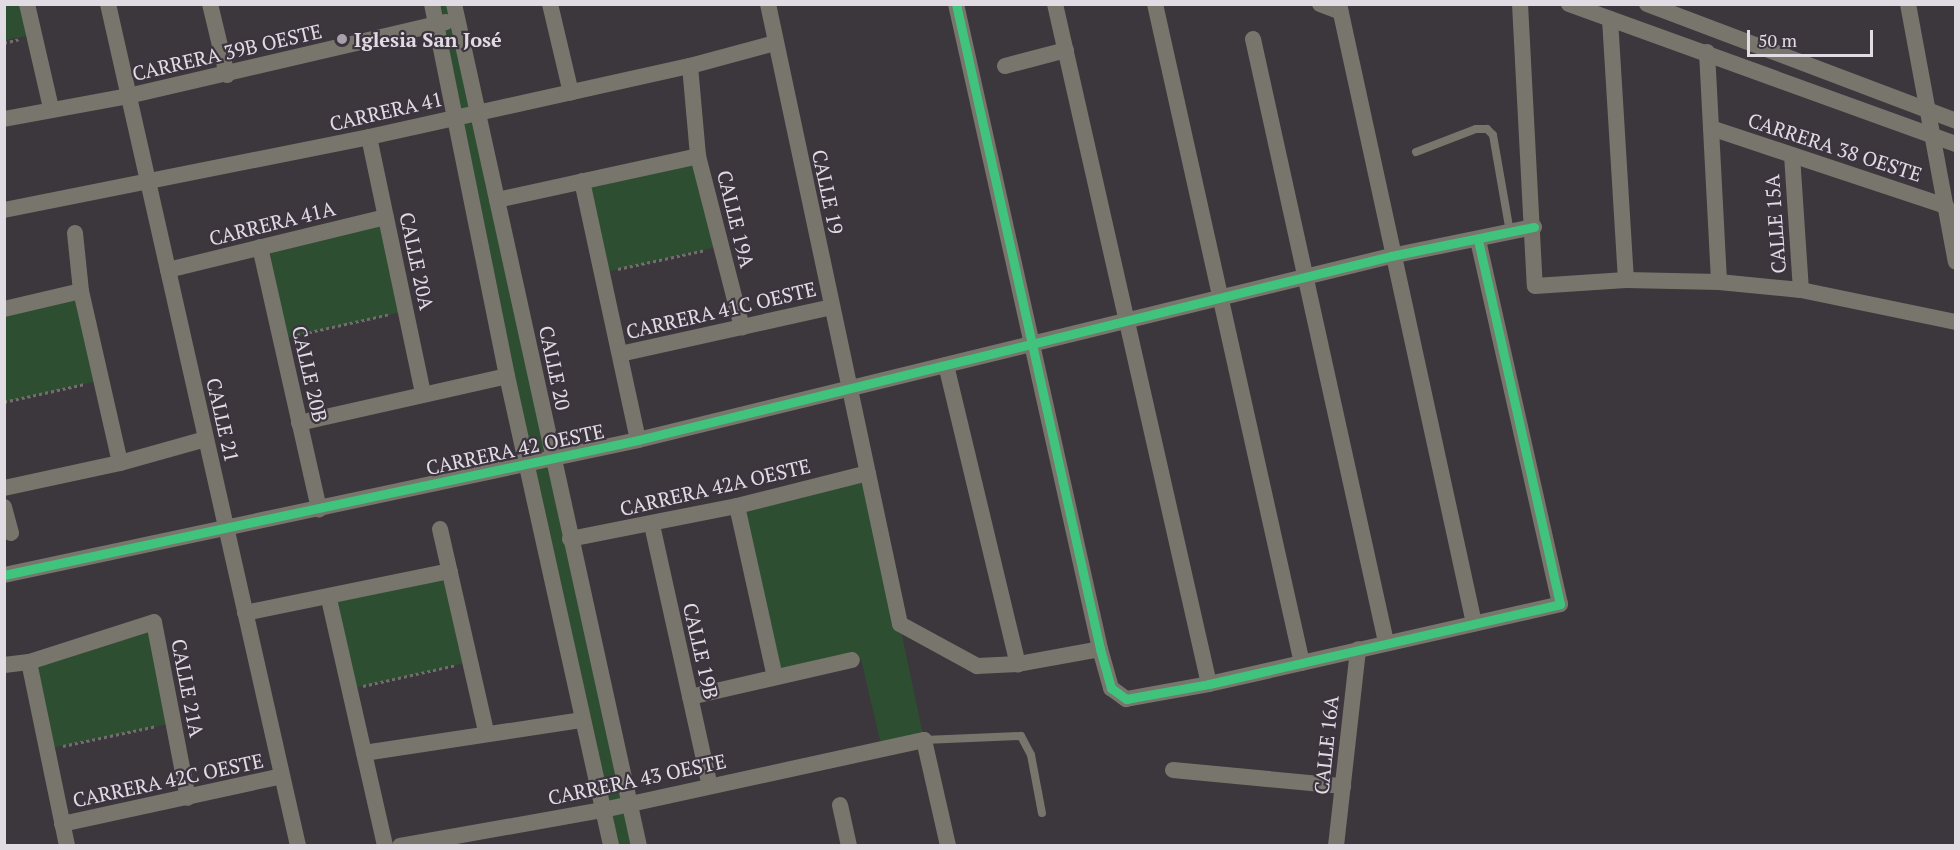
<!DOCTYPE html>
<meta charset="utf-8">
<style>
body{margin:0}
#map{position:relative;width:1960px;height:850px;overflow:hidden;background:#3b373c;font-family:"PT Serif",serif}
div>[style]{position:absolute}
[style*='--x']{left:calc(var(--x)*1px);top:calc(var(--y)*1px);width:calc(var(--w)*1px);rotate:calc(var(--a)*1deg)}
.green>*{inset:0;background:#2e4e32}
.path>*{height:3px;margin-top:-1.5px;transform-origin:0;background:repeating-linear-gradient(90deg,#716e6c 0 3px,transparent 0 6px)}
.lane>*{height:8px;margin:-4px;padding:0 4px;transform-origin:4px;border-radius:4px;background:#77756c}
.street>*{height:16px;margin:-8px;padding:0 8px;transform-origin:8px;border-radius:8px;background:#77756c}
.cycleway>*{height:9px;margin:-4.5px;padding:0 4.5px;transform-origin:4.5px;border-radius:4.5px;background:#40c37c}
.dots>*{width:16px;height:16px;translate:-50% -50%;box-sizing:border-box;border:3px solid #3c343f;border-radius:50%}
span{translate:-50% -50%;white-space:nowrap;text-align:center;line-height:1.15;-webkit-text-stroke:4.5px #3c343f;paint-order:stroke}
.poi-label{font-size:20px;color:#e1dce3;font-weight:700}
.left{translate:0 -50%;text-align:left}
.street-label{font-size:20px;color:#e1dce3}
.frame{position:absolute;inset:0;border:6px solid #e1dce3;pointer-events:none}
.scale{position:absolute;left:1747px;top:30px;width:126px;height:27px;box-sizing:border-box;border:3px solid #e1dce3;border-top:0;padding-left:8px;font-size:18px;line-height:21px;white-space:nowrap;color:#e1dce3;-webkit-text-stroke:4px #3c343f;paint-order:stroke}
</style>
<div id="map">
<div class="green">
<div style="clip-path:polygon(5px 5px,25px 5px,32px 35px,5px 40px)"></div>
<div style="clip-path:polygon(432px 5px,454px 5px,639px 845px,611px 845px)"></div>
<div style="clip-path:polygon(698px 156px,721px 246px,602px 273px,582px 181px)"></div>
<div style="clip-path:polygon(386px 217px,406px 311px,281px 339px,260px 247px)"></div>
<div style="clip-path:polygon(81px 291px,102px 380px,5px 402px,5px 309px)"></div>
<div style="clip-path:polygon(868px 473px,924px 740px,882px 749px,861px 659px,775px 677px,737px 506px)"></div>
<div style="clip-path:polygon(450px 571px,470px 662px,350px 689px,329px 599px)"></div>
<div style="clip-path:polygon(154px 622px,173px 723px,47px 749px,29px 662px)"></div>
</div>
<div class="path">
<div style="--x:4;--y:43;--w:16;--a:-14"></div>
<div style="--x:618;--y:269;--w:90;--a:-12.2"></div>
<div style="--x:297;--y:335;--w:95;--a:-12.7"></div>
<div style="--x:4;--y:402;--w:83;--a:-12.5"></div>
<div style="--x:363;--y:686;--w:95;--a:-12.7"></div>
<div style="--x:63;--y:746;--w:96;--a:-12"></div>
</div>
<div class="lane">
<div style="--x:1416;--y:152;--w:64;--a:-21"></div>
<div style="--x:1476;--y:129;--w:11;--a:0"></div>
<div style="--x:1487;--y:129;--w:8;--a:45"></div>
<div style="--x:1493;--y:135;--w:98;--a:80.1"></div>
<div style="--x:924;--y:740;--w:97;--a:-2.4"></div>
<div style="--x:1021;--y:736;--w:21;--a:62"></div>
<div style="--x:1031;--y:755;--w:59;--a:79.3"></div>
</div>
<div class="street">
<div style="--x:27;--y:4;--w:107;--a:77"></div>
<div style="--x:108;--y:4;--w:863;--a:77.28"></div>
<div style="--x:210;--y:4;--w:73;--a:76.5"></div>
<div style="--x:432;--y:4;--w:379;--a:78.6"></div>
<div style="--x:507;--y:376;--w:481;--a:77.5"></div>
<div style="--x:454;--y:4;--w:862;--a:77.61"></div>
<div style="--x:550;--y:4;--w:91;--a:76.7"></div>
<div style="--x:768;--y:4;--w:634;--a:77.98"></div>
<div style="--x:900;--y:624;--w:88;--a:28.6"></div>
<div style="--x:977;--y:666;--w:41;--a:-2.8"></div>
<div style="--x:1018;--y:664;--w:83;--a:-10.4"></div>
<div style="--x:956;--y:4;--w:661;--a:77.41"></div>
<div style="--x:1100;--y:649;--w:41;--a:74.2"></div>
<div style="--x:1111;--y:688;--w:19;--a:36"></div>
<div style="--x:1126;--y:699;--w:84;--a:-10.2"></div>
<div style="--x:1209;--y:684;--w:360;--a:-12.8"></div>
<div style="--x:1560;--y:604;--w:373;--a:-102.7"></div>
<div style="--x:1055;--y:4;--w:697;--a:77.24"></div>
<div style="--x:1155;--y:4;--w:675;--a:77.43"></div>
<div style="--x:1320;--y:4;--w:22;--a:21"></div>
<div style="--x:1339;--y:4;--w:634;--a:77.7"></div>
<div style="--x:1520;--y:4;--w:282;--a:87"></div>
<div style="--x:1535;--y:286;--w:91;--a:-3.8"></div>
<div style="--x:1626;--y:280;--w:93;--a:1.2"></div>
<div style="--x:1719;--y:282;--w:82;--a:5.6"></div>
<div style="--x:1801;--y:290;--w:158;--a:11.7"></div>
<div style="--x:1569;--y:4;--w:412;--a:19.9"></div>
<div style="--x:1647;--y:4;--w:330;--a:20.7"></div>
<div style="--x:1908;--y:4;--w:262;--a:79.5"></div>
<div style="--x:1610;--y:19;--w:261;--a:86.5"></div>
<div style="--x:1253;--y:39;--w:617;--a:77.56"></div>
<div style="--x:1707;--y:52;--w:230;--a:87"></div>
<div style="--x:690;--y:66;--w:90;--a:84.9"></div>
<div style="--x:698;--y:156;--w:177;--a:75.6"></div>
<div style="--x:1005;--y:66;--w:63;--a:-14.7"></div>
<div style="--x:4;--y:119;--w:126;--a:-10.5"></div>
<div style="--x:128;--y:96;--w:326;--a:-13.1"></div>
<div style="--x:1711;--y:128;--w:248;--a:18.4"></div>
<div style="--x:369;--y:137;--w:263;--a:78.1"></div>
<div style="--x:1792;--y:155;--w:135;--a:86.2"></div>
<div style="--x:582;--y:181;--w:265;--a:77.8"></div>
<div style="--x:497;--y:200;--w:206;--a:-12.3"></div>
<div style="--x:4;--y:210;--w:372;--a:-11.3"></div>
<div style="--x:369;--y:137;--w:329;--a:-12.5"></div>
<div style="--x:690;--y:66;--w:88;--a:-15.1"></div>
<div style="--x:75;--y:233;--w:58;--a:84.1"></div>
<div style="--x:81;--y:291;--w:176;--a:77.2"></div>
<div style="--x:260;--y:247;--w:269;--a:77.3"></div>
<div style="--x:168;--y:270;--w:224;--a:-13.7"></div>
<div style="--x:4;--y:309;--w:79;--a:-13.2"></div>
<div style="--x:620;--y:354;--w:217;--a:-12.5"></div>
<div style="--x:946;--y:365;--w:308;--a:76.5"></div>
<div style="--x:299;--y:423;--w:213;--a:-12.7"></div>
<div style="--x:4;--y:488;--w:119;--a:-12.2"></div>
<div style="--x:120;--y:463;--w:89;--a:-15.6"></div>
<div style="--x:737;--y:506;--w:175;--a:77.5"></div>
<div style="--x:4;--y:507;--w:27;--a:75"></div>
<div style="--x:652;--y:525;--w:267;--a:77.5"></div>
<div style="--x:440;--y:529;--w:208;--a:77.2"></div>
<div style="--x:570;--y:539;--w:170;--a:-11.2"></div>
<div style="--x:737;--y:506;--w:135;--a:-14.1"></div>
<div style="--x:4;--y:575;--w:648;--a:-12.02"></div>
<div style="--x:638;--y:440;--w:775;--a:-13.73"></div>
<div style="--x:1391;--y:256;--w:146;--a:-11.5"></div>
<div style="--x:329;--y:599;--w:253;--a:77.2"></div>
<div style="--x:245;--y:613;--w:209;--a:-11.6"></div>
<div style="--x:29;--y:662;--w:188;--a:78.3"></div>
<div style="--x:4;--y:665;--w:25;--a:-7"></div>
<div style="--x:29;--y:662;--w:131;--a:-17.7"></div>
<div style="--x:154;--y:622;--w:179;--a:79.1"></div>
<div style="--x:690;--y:697;--w:166;--a:-12.9"></div>
<div style="--x:364;--y:753;--w:221;--a:-8.6"></div>
<div style="--x:1173;--y:770;--w:171;--a:5.4"></div>
<div style="--x:840;--y:805;--w:42;--a:77.6"></div>
<div style="--x:62;--y:824;--w:225;--a:-12.3"></div>
<div style="--x:400;--y:846;--w:206;--a:-10.1"></div>
<div style="--x:603;--y:810;--w:329;--a:-12.3"></div>
<div style="--x:924;--y:740;--w:109;--a:77.2"></div>
<div style="--x:1336;--y:846;--w:198;--a:-83.6"></div>
</div>
<div class="cycleway">
<div style="--x:956;--y:4;--w:661;--a:77.41"></div>
<div style="--x:1100;--y:649;--w:41;--a:74.2"></div>
<div style="--x:1111;--y:688;--w:19;--a:36"></div>
<div style="--x:1126;--y:699;--w:84;--a:-10.2"></div>
<div style="--x:1209;--y:684;--w:360;--a:-12.8"></div>
<div style="--x:1560;--y:604;--w:373;--a:-102.7"></div>
<div style="--x:4;--y:575;--w:648;--a:-12.02"></div>
<div style="--x:638;--y:440;--w:775;--a:-13.73"></div>
<div style="--x:1391;--y:256;--w:146;--a:-11.5"></div>
</div>
<div class="dots">
<div style="left:342px;top:39px;background:#a7a2a9"></div>
</div>
<div class="poi-label">
<span class="left" style="left:354px;top:39px">Iglesia San José</span>
</div>
<div class="street-label">
<span style="left:227px;top:52px;rotate:-13deg">CARRERA 39B OESTE</span>
<span style="left:386px;top:111px;rotate:-13deg">CARRERA 41</span>
<span style="left:1835px;top:147px;rotate:18deg">CARRERA 38 OESTE</span>
<span style="left:828px;top:192px;rotate:78deg">CALLE 19</span>
<span style="left:736px;top:219px;rotate:76deg">CALLE 19A</span>
<span style="left:272px;top:223px;rotate:-14deg">CARRERA 41A</span>
<span style="left:1775px;top:224px;rotate:-94deg">CALLE 15A</span>
<span style="left:417px;top:261px;rotate:78deg">CALLE 20A</span>
<span style="left:721px;top:310px;rotate:-13deg">CARRERA 41C OESTE</span>
<span style="left:555px;top:368px;rotate:78deg">CALLE 20</span>
<span style="left:310px;top:374px;rotate:77deg">CALLE 20B</span>
<span style="left:223px;top:420px;rotate:77deg">CALLE 21</span>
<span style="left:515px;top:449px;rotate:-12deg">CARRERA 42 OESTE</span>
<span style="left:715px;top:487px;rotate:-13deg">CARRERA 42A OESTE</span>
<span style="left:701px;top:651px;rotate:77deg">CALLE 19B</span>
<span style="left:188px;top:688px;rotate:79deg">CALLE 21A</span>
<span style="left:1326px;top:745px;rotate:-84deg">CALLE 16A</span>
<span style="left:637px;top:779px;rotate:-12deg">CARRERA 43 OESTE</span>
<span style="left:168px;top:780px;rotate:-12deg">CARRERA 42C OESTE</span>
</div>
<div class="frame"></div>
<div class="scale">50 m</div>
</div>
